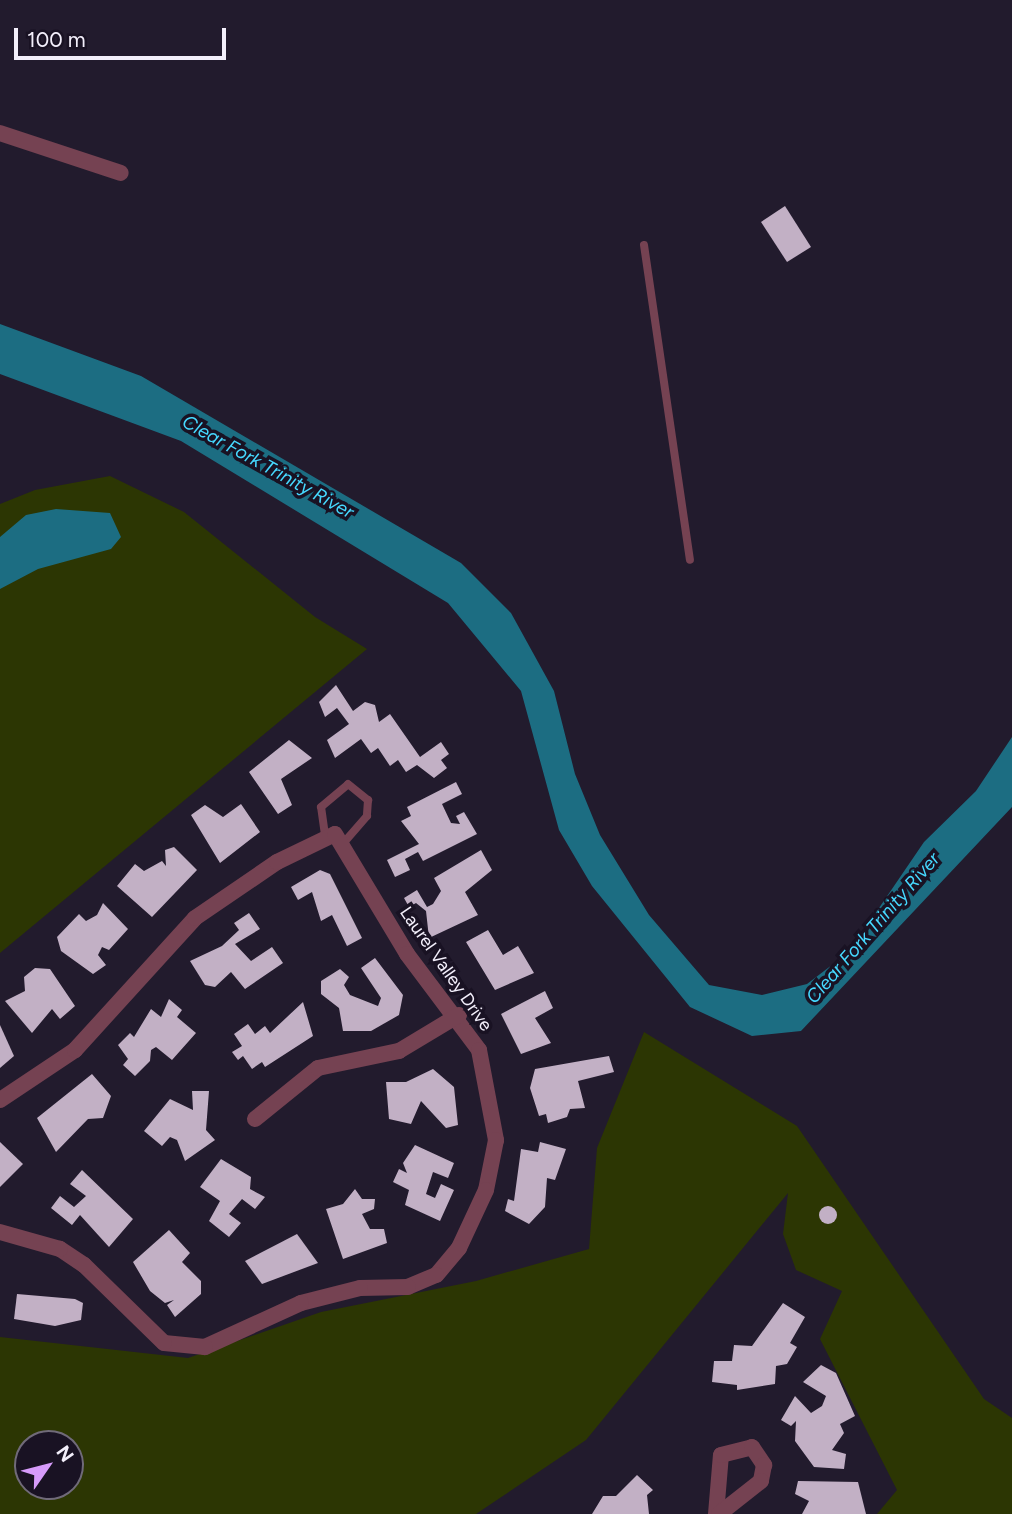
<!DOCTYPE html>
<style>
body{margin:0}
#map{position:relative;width:1012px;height:1514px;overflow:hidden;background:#221b2d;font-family:Figtree,sans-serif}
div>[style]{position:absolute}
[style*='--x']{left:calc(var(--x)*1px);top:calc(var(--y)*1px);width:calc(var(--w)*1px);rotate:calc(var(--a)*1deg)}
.green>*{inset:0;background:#2c3603}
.water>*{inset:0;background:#1c6d82}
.building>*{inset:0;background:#c2b0c5}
.round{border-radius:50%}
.service>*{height:8px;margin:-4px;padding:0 4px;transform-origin:4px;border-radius:4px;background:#754252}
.minor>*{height:16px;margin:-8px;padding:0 8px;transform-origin:8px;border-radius:8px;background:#754252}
span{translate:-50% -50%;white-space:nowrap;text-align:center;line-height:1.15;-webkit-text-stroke:7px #191223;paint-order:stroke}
.street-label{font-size:18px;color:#f3effb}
.water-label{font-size:19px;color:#46d8fe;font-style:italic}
.north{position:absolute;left:14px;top:1430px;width:70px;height:70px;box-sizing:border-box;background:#191223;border:2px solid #706a79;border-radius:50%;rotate:55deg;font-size:19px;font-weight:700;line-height:28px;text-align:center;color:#f3effb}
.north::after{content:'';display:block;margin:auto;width:24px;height:32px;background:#d69bfa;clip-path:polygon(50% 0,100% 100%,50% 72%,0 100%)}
.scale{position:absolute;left:14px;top:28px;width:212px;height:32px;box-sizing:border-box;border:4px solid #f3effb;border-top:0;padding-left:9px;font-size:21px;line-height:24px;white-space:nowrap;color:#f3effb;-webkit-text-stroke:5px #191223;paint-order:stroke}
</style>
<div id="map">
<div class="green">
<div style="clip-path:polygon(110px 476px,184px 512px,315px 617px,367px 649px,0 953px,0 504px,35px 490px)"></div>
<div style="clip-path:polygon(evenodd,644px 1032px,797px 1126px,984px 1399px,1012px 1418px,1012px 1514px,877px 1514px,897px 1490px,820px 1339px,842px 1291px,796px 1270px,783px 1234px,788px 1193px,586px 1440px,476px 1514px,0 1514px,0 1337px,188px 1358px,321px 1312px,476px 1281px,589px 1249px,597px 1148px,644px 1032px,28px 1444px,70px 1444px,70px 1486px,28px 1486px,28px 1444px)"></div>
</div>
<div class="water">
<div style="clip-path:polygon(0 324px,141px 376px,461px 563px,511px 613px,554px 691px,575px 774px,600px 835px,649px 915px,709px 985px,762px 995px,807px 984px,849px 952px,924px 842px,976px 791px,1012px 737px,1012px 807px,801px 1031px,752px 1036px,690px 1007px,592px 886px,559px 830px,521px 691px,448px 603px,181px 441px,0 374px)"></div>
<div style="clip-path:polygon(56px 509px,110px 513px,121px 537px,111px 549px,38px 569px,0 589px,0 537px,26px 515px)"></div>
</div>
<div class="building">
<div style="clip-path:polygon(785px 206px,811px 247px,787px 262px,761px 222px)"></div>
<div style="clip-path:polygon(336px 685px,353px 711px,365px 702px,375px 705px,379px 722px,390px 714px,420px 757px,441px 742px,449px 754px,441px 760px,447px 768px,434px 778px,417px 765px,406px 772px,398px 760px,390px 766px,378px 748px,371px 753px,361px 739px,335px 758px,327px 740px,349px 724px,337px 708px,325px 717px,319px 702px)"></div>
<div style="clip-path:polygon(289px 740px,312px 758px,281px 779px,292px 805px,278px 814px,249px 772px)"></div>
<div style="clip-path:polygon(456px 782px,462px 794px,442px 804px,451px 823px,460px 824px,456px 816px,464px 812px,477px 834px,423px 861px,418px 852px,405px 859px,410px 870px,395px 877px,387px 860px,419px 844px,401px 821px,411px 816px,407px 807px)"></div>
<div style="clip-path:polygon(241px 804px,260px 832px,220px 863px,191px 815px,205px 805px,223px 817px)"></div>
<div style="clip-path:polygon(174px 847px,197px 870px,152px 917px,117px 886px,135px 864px,144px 871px,162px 861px,166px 866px,165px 850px)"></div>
<div style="clip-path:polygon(481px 850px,492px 870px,465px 892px,478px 915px,429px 938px,426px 911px,416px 903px,409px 907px,404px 898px,417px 890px,427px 907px,433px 904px,441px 891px,434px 878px)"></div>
<div style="clip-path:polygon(320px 870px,330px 874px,362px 938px,347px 946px,332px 915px,321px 921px,312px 892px,298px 900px,291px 887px)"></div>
<div style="clip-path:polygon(103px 903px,128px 929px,109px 950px,102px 947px,98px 955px,106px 965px,93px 974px,61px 951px,57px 937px,79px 914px,86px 921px,97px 915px)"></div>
<div style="clip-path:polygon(249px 913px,260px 929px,235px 944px,251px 961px,272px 947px,283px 963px,245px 989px,231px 972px,215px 987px,205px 985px,190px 961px,222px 946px,239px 930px,234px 923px)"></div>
<div style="clip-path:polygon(488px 930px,503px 955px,518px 946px,534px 973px,495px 990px,466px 942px)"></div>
<div style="clip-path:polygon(375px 958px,403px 995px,399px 1015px,371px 1031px,343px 1031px,339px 1008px,321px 994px,321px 981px,340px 969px,349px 977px,344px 985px,350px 995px,378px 1006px,381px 998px,361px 968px)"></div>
<div style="clip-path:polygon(35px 968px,50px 969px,75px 1006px,60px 1019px,52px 1009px,32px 1033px,5px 1001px,25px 991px,24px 977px)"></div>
<div style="clip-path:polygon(545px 991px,553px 1008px,535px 1018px,551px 1043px,521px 1054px,501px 1014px)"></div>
<div style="clip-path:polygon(169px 999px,182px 1010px,177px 1017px,196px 1033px,172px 1060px,156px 1047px,151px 1050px,150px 1061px,135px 1076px,123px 1065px,128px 1059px,118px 1045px,130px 1033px,134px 1037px,151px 1009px,161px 1017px)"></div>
<div style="clip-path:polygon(303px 1002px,313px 1036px,265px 1067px,262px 1062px,252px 1069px,243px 1056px,238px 1060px,232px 1052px,242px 1046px,234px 1034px,248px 1024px,255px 1034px,265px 1026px,270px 1033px)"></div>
<div style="clip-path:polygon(0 1025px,14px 1056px,0 1068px)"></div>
<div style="clip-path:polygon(609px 1056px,614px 1072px,578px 1081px,585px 1108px,570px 1109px,567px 1117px,548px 1123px,546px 1114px,539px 1116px,530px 1088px,535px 1069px)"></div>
<div style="clip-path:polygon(433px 1069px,454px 1087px,458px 1125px,446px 1128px,421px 1101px,411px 1124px,389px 1119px,386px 1082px,406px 1082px)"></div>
<div style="clip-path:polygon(92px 1074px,111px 1096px,103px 1118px,88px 1119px,56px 1152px,37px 1118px)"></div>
<div style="clip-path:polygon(192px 1091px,209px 1091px,206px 1130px,215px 1140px,185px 1161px,177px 1140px,170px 1137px,162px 1146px,144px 1131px,170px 1099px,193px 1110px)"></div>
<div style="clip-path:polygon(0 1142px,23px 1164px,0 1187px)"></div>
<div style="clip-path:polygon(540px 1142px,566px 1149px,555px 1180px,547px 1178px,545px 1207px,529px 1224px,505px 1211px,508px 1199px,514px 1201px,521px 1149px,538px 1152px)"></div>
<div style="clip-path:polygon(415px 1145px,454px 1163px,448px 1178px,433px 1172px,426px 1194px,435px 1198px,441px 1184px,454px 1190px,440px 1221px,405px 1205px,409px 1190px,393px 1182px,399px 1169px,407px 1173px,403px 1163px)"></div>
<div style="clip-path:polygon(221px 1159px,251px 1177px,250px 1189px,265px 1197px,255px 1209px,242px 1199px,229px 1214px,241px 1223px,229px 1237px,209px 1221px,220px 1201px,200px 1187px)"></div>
<div style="clip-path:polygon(82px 1170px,133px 1219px,109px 1247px,80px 1215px,72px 1225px,51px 1208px,60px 1196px,74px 1207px,86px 1196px,70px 1184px)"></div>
<div style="clip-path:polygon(355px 1189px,362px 1199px,375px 1199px,374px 1209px,362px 1214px,370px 1229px,384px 1229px,387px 1243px,343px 1259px,326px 1209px,343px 1204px)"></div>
<div class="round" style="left:819px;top:1206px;width:18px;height:18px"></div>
<div style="clip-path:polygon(169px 1230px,190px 1253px,182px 1262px,201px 1281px,201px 1294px,175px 1317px,167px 1305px,174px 1300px,165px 1303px,150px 1291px,133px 1262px)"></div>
<div style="clip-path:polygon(297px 1234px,318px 1263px,262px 1284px,245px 1261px)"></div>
<div style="clip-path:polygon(17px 1294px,75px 1299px,83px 1303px,81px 1320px,55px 1326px,14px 1319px)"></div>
<div style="clip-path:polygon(783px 1303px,805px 1317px,790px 1343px,797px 1347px,787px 1364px,776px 1366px,775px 1384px,737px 1390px,737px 1385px,712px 1382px,714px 1361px,732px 1361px,734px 1345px,752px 1346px)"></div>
<div style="clip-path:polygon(821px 1365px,836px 1373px,855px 1416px,840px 1424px,844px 1433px,832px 1450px,846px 1454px,844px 1469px,814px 1467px,795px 1441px,796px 1421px,791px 1426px,781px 1420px,795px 1396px,811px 1413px,822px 1406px,826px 1396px,803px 1382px)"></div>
<div style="clip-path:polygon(637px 1475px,653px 1490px,647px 1495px,649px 1514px,592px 1514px,603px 1496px,616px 1496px)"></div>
<div style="clip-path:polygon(798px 1481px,858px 1482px,866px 1514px,802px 1514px,809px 1501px,795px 1494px)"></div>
</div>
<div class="service">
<div style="--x:644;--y:245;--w:318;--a:81.7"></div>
<div style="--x:325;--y:835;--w:28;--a:-98"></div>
<div style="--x:321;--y:807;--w:35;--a:-40"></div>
<div style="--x:348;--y:784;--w:26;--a:39"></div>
<div style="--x:368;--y:800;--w:16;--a:94"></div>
<div style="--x:367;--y:816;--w:35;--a:131"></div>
</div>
<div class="minor">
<div style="--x:0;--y:133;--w:127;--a:18.3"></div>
<div style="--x:0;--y:1100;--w:90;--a:-33.7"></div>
<div style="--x:75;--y:1050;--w:178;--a:-47.7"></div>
<div style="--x:195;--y:918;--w:99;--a:-34.3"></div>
<div style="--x:277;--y:862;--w:64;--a:-25.8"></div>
<div style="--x:335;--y:834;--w:140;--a:59"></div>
<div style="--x:407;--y:954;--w:120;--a:53.1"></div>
<div style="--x:479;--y:1050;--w:92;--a:79.3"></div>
<div style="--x:496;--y:1140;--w:51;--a:101.3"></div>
<div style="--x:486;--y:1190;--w:64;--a:115"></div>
<div style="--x:459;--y:1248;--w:35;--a:130"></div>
<div style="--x:436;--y:1275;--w:30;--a:157"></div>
<div style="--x:408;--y:1287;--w:48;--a:178.8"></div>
<div style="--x:360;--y:1288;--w:61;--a:165.7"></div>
<div style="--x:301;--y:1303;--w:106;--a:155.4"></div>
<div style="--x:205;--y:1347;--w:41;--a:-174.4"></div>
<div style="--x:164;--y:1343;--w:112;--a:-135.7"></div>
<div style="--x:84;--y:1265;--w:29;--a:-146"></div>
<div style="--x:60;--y:1249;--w:62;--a:-164.2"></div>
<div style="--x:255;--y:1119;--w:81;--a:-39"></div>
<div style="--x:318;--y:1068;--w:83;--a:-11.9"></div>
<div style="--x:399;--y:1051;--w:70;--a:-31"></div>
<div style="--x:716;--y:1514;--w:59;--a:-85.2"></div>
<div style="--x:721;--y:1455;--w:32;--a:-14"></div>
<div style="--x:752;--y:1447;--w:22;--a:56"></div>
<div style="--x:764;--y:1465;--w:16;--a:101"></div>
<div style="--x:761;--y:1481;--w:53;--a:141.8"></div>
</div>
<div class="street-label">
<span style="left:446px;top:969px;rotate:55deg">Laurel Valley Drive</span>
</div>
<div class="water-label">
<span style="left:268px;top:467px;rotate:29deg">Clear Fork Trinity River</span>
<span style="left:873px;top:928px;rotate:-49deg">Clear Fork Trinity River</span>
</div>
<div class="north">N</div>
<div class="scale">100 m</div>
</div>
